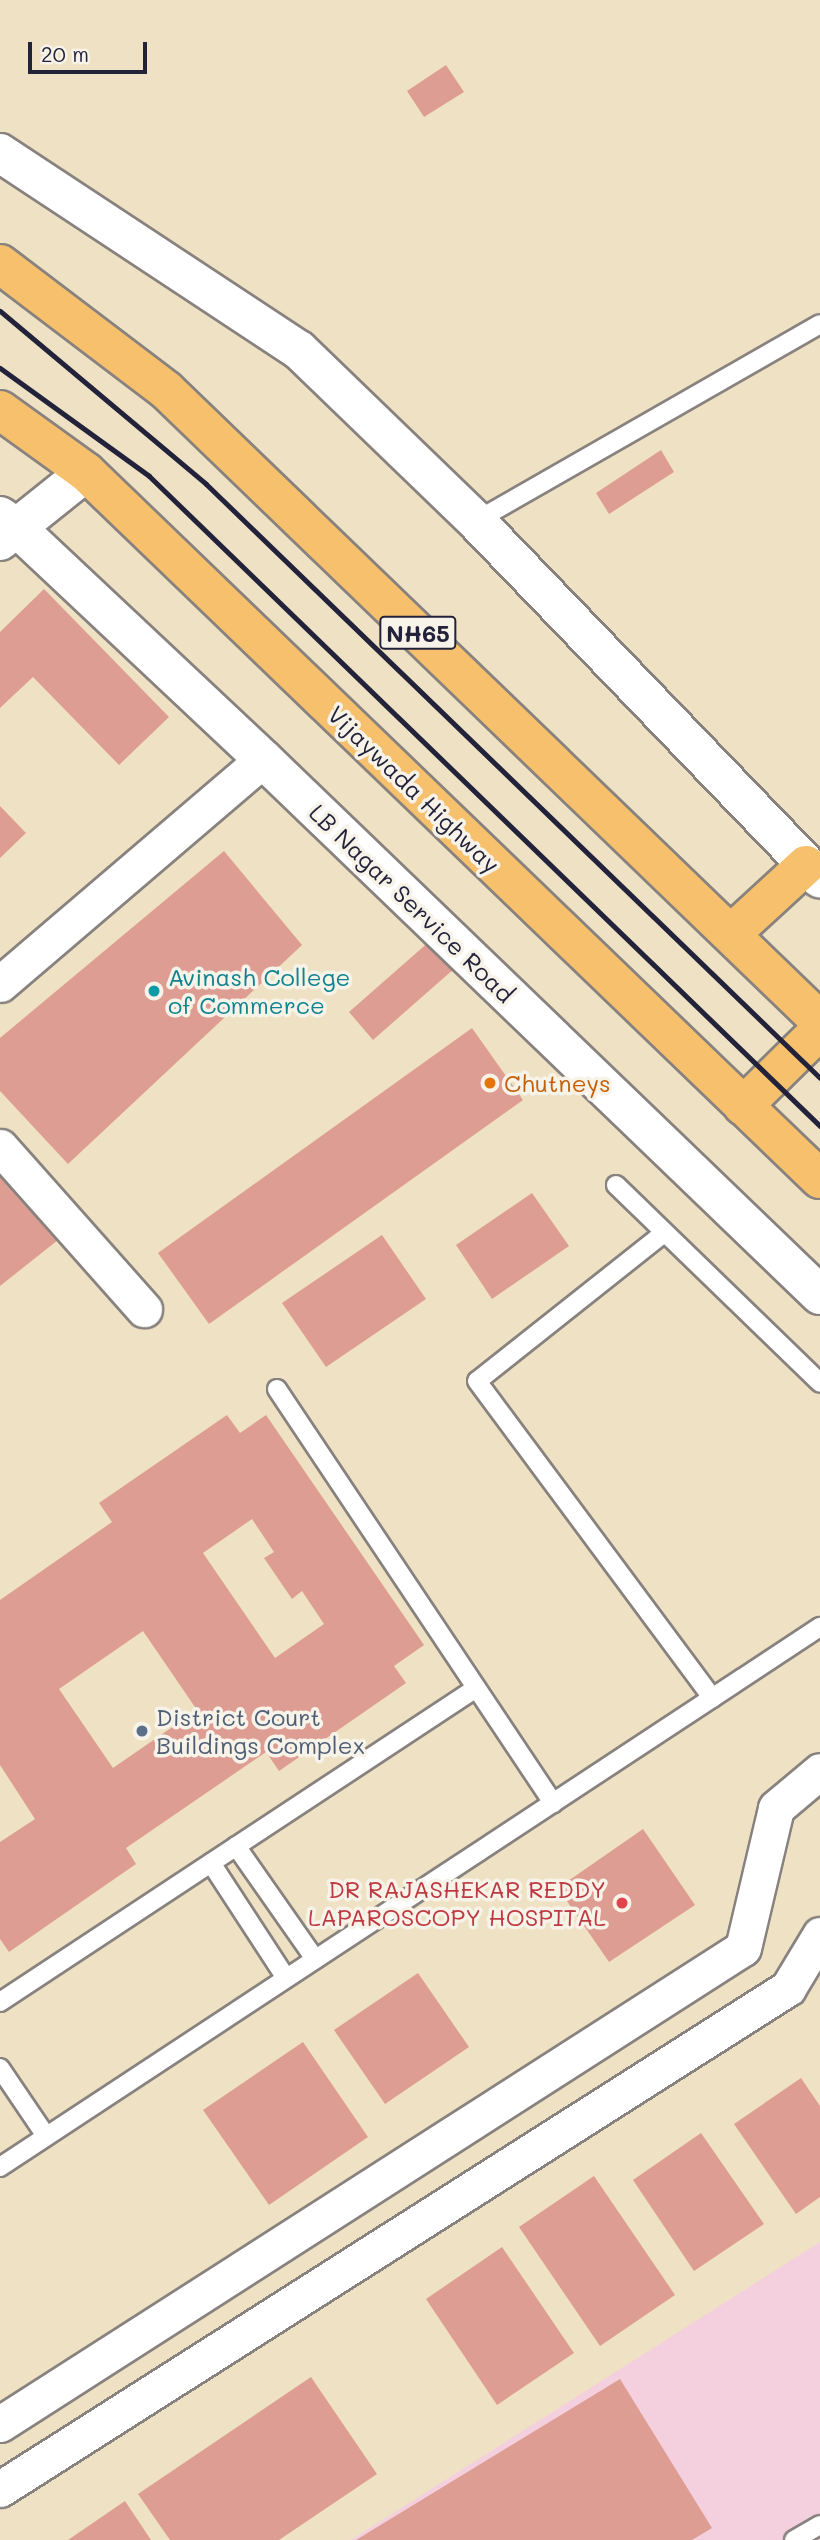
<!DOCTYPE html>
<style>
body{margin:0}
#map{position:relative;width:820px;height:2540px;overflow:hidden;background:#efe1c3;font-family:Mali,sans-serif}
div>[style]{position:absolute}
[style*='--x']{left:calc(var(--x)*1px);top:calc(var(--y)*1px);width:calc(var(--w)*1px);rotate:calc(var(--a)*1deg)}
.built>*{inset:0;background:#f4cfde}
.building>*{inset:0;background:#de9d93}
.roads{filter:drop-shadow(2px 0 #88827f) drop-shadow(-2px 0 #88827f) drop-shadow(0 2px #88827f) drop-shadow(0 -2px #88827f)}
.service>*{height:18px;margin:-9px;padding:0 9px;transform-origin:9px;border-radius:9px;background:#fff}
.minor>*{height:35px;margin:-17.5px;padding:0 17.5px;transform-origin:17.5px;border-radius:17.5px;background:#fff}
.tertiary>*{height:38px;margin:-19px;padding:0 19px;transform-origin:19px;border-radius:19px;background:#fff}
.trunk>*{height:38px;margin:-19px;padding:0 19px;transform-origin:19px;border-radius:19px;background:#f7c06c}
.rail>*{height:5px;margin:-2.5px;padding:0 2.5px;transform-origin:2.5px;border-radius:2.5px;background:#22223b}
.dots>*{width:19px;height:19px;translate:-50% -50%;box-sizing:border-box;border:4px solid #f7f3e8;border-radius:50%}
span{translate:-50% -50%;white-space:nowrap;text-align:center;line-height:1.15;-webkit-text-stroke:7px #f7f3e8;paint-order:stroke}
.shield-label span{padding:2px 5px;background:#f7f3e8;border:2px solid;border-radius:5px;-webkit-text-stroke-width:0}
.shield-label{font-size:23px;color:#22223b;font-weight:700}
.street-label{font-size:24px;color:#22223b}
.culture-label{font-size:24px;color:#0d838f}
.left{translate:0 -50%;text-align:left}
.food-label{font-size:24px;color:#c56008}
.service-label{font-size:24px;color:#4e5e75}
.health-label{font-size:24px;color:#be3a42}
.right{translate:-100% -50%;text-align:right}
.scale{position:absolute;left:28px;top:42px;width:119px;height:32px;box-sizing:border-box;border:4px solid #22223b;border-top:0;padding-left:9px;font-size:21px;line-height:24px;white-space:nowrap;color:#22223b;-webkit-text-stroke:5px #f7f3e8;paint-order:stroke}
</style>
<div id="map">
<div class="built">
<div style="clip-path:polygon(820px 2242px,820px 2540px,351px 2540px)"></div>
</div>
<div class="building">
<div style="clip-path:polygon(446px 65px,464px 92px,424px 117px,407px 91px)"></div>
<div style="clip-path:polygon(661px 450px,674px 472px,609px 514px,596px 493px)"></div>
<div style="clip-path:polygon(44px 589px,169px 717px,119px 765px,33px 677px,0 708px,0 632px)"></div>
<div style="clip-path:polygon(0 806px,26px 833px,0 858px)"></div>
<div style="clip-path:polygon(224px 851px,302px 945px,68px 1164px,0 1091px,0 1038px)"></div>
<div style="clip-path:polygon(431px 940px,455px 968px,373px 1040px,349px 1012px)"></div>
<div style="clip-path:polygon(472px 1028px,523px 1100px,209px 1324px,158px 1253px)"></div>
<div style="clip-path:polygon(0 1158px,63px 1236px,0 1286px)"></div>
<div style="clip-path:polygon(532px 1193px,569px 1246px,492px 1299px,456px 1245px)"></div>
<div style="clip-path:polygon(382px 1235px,426px 1299px,326px 1367px,282px 1303px)"></div>
<div style="clip-path:polygon(evenodd,227px 1415px,240px 1433px,266px 1415px,424px 1645px,394px 1666px,406px 1683px,279px 1771px,266px 1752px,126px 1848px,136px 1864px,9px 1952px,0 1939px,0 1842px,35px 1819px,0 1765px,0 1600px,112px 1522px,99px 1503px,227px 1415px,252px 1519px,274px 1552px,264px 1558px,292px 1599px,302px 1591px,324px 1624px,275px 1658px,203px 1553px,252px 1519px,227px 1415px,143px 1631px,197px 1710px,113px 1768px,59px 1689px,143px 1631px)"></div>
<div style="clip-path:polygon(643px 1829px,695px 1905px,609px 1962px,558px 1888px)"></div>
<div style="clip-path:polygon(418px 1973px,469px 2047px,385px 2104px,334px 2030px)"></div>
<div style="clip-path:polygon(303px 2042px,368px 2137px,269px 2205px,203px 2110px)"></div>
<div style="clip-path:polygon(801px 2078px,820px 2106px,820px 2197px,796px 2214px,734px 2124px)"></div>
<div style="clip-path:polygon(701px 2133px,764px 2224px,694px 2271px,633px 2180px)"></div>
<div style="clip-path:polygon(594px 2176px,675px 2295px,600px 2346px,519px 2227px)"></div>
<div style="clip-path:polygon(502px 2247px,574px 2353px,497px 2405px,426px 2299px)"></div>
<div style="clip-path:polygon(311px 2377px,377px 2474px,279px 2540px,170px 2540px,138px 2494px)"></div>
<div style="clip-path:polygon(620px 2379px,712px 2528px,692px 2540px,356px 2540px)"></div>
<div style="clip-path:polygon(125px 2501px,151px 2540px,68px 2540px)"></div>
</div>
<div class="roads">
<div class="service">
<div style="--x:476;--y:521;--w:396;--a:-29.8"></div>
<div style="--x:616;--y:1185;--w:284;--a:44.1"></div>
<div style="--x:664;--y:1233;--w:238;--a:141.6"></div>
<div style="--x:477;--y:1381;--w:395;--a:53.4"></div>
<div style="--x:277;--y:1389;--w:498;--a:56.3"></div>
<div style="--x:236;--y:1846;--w:138;--a:55"></div>
<div style="--x:211;--y:1863;--w:137;--a:56.9"></div>
<div style="--x:0;--y:2002;--w:570;--a:-33.41"></div>
<div style="--x:0;--y:2068;--w:82;--a:55.9"></div>
<div style="--x:0;--y:2167;--w:982;--a:-33.37"></div>
<div style="--x:794;--y:2540;--w:30;--a:-30"></div>
</div>
<div class="minor">
<div style="--x:0;--y:984;--w:346;--a:-40.5"></div>
<div style="--x:0;--y:1147;--w:217;--a:48.4"></div>
<div style="--x:0;--y:2424;--w:882;--a:-32.65"></div>
<div style="--x:743;--y:1948;--w:144;--a:-76.7"></div>
<div style="--x:776;--y:1808;--w:57;--a:-40.1"></div>
<div style="--x:0;--y:2489;--w:934;--a:-32.45"></div>
<div style="--x:788;--y:1988;--w:62;--a:-58.9"></div>
</div>
<div class="tertiary">
<div style="--x:0;--y:153;--w:358;--a:33.4"></div>
<div style="--x:299;--y:350;--w:246;--a:44"></div>
<div style="--x:476;--y:521;--w:496;--a:46.1"></div>
<div style="--x:0;--y:516;--w:19;--a:35"></div>
<div style="--x:16;--y:527;--w:339;--a:43.2"></div>
<div style="--x:263;--y:759;--w:773;--a:43.9"></div>
<div style="--x:0;--y:541;--w:110;--a:-38.7"></div>
</div>
<div class="trunk">
<div style="--x:0;--y:264;--w:208;--a:37.2"></div>
<div style="--x:166;--y:390;--w:909;--a:43.97"></div>
<div style="--x:0;--y:410;--w:106;--a:35.8"></div>
<div style="--x:86;--y:472;--w:1019;--a:43.93"></div>
<div style="--x:731;--y:934;--w:102;--a:-42.6"></div>
<div style="--x:743;--y:1106;--w:108;--a:-44.6"></div>
</div>
</div>
<div class="rail">
<div style="--x:0;--y:311;--w:269;--a:40"></div>
<div style="--x:206;--y:484;--w:854;--a:44.05"></div>
<div style="--x:0;--y:368;--w:184;--a:35.9"></div>
<div style="--x:149;--y:476;--w:934;--a:44.09"></div>
</div>
<div class="dots">
<div style="left:154px;top:991px;background:#0f9aa8"></div>
<div style="left:490px;top:1083px;background:#e8710a"></div>
<div style="left:142px;top:1731px;background:#5c6f8a"></div>
<div style="left:622px;top:1903px;background:#e0444e"></div>
</div>
<div class="shield-label">
<span style="left:418px;top:633px">NH65</span>
</div>
<div class="street-label">
<span style="left:414px;top:789px;rotate:44deg">Vijaywada Highway</span>
<span style="left:412px;top:903px;rotate:44deg">LB Nagar Service Road</span>
</div>
<div class="culture-label">
<span class="left" style="left:168px;top:991px">Avinash College<br>of Commerce</span>
</div>
<div class="food-label">
<span class="left" style="left:504px;top:1083px">Chutneys</span>
</div>
<div class="service-label">
<span class="left" style="left:156px;top:1731px">District Court<br>Buildings Complex</span>
</div>
<div class="health-label">
<span class="right" style="left:606px;top:1903px">DR RAJASHEKAR REDDY<br>LAPAROSCOPY HOSPITAL</span>
</div>
<div class="scale">20 m</div>
</div>
